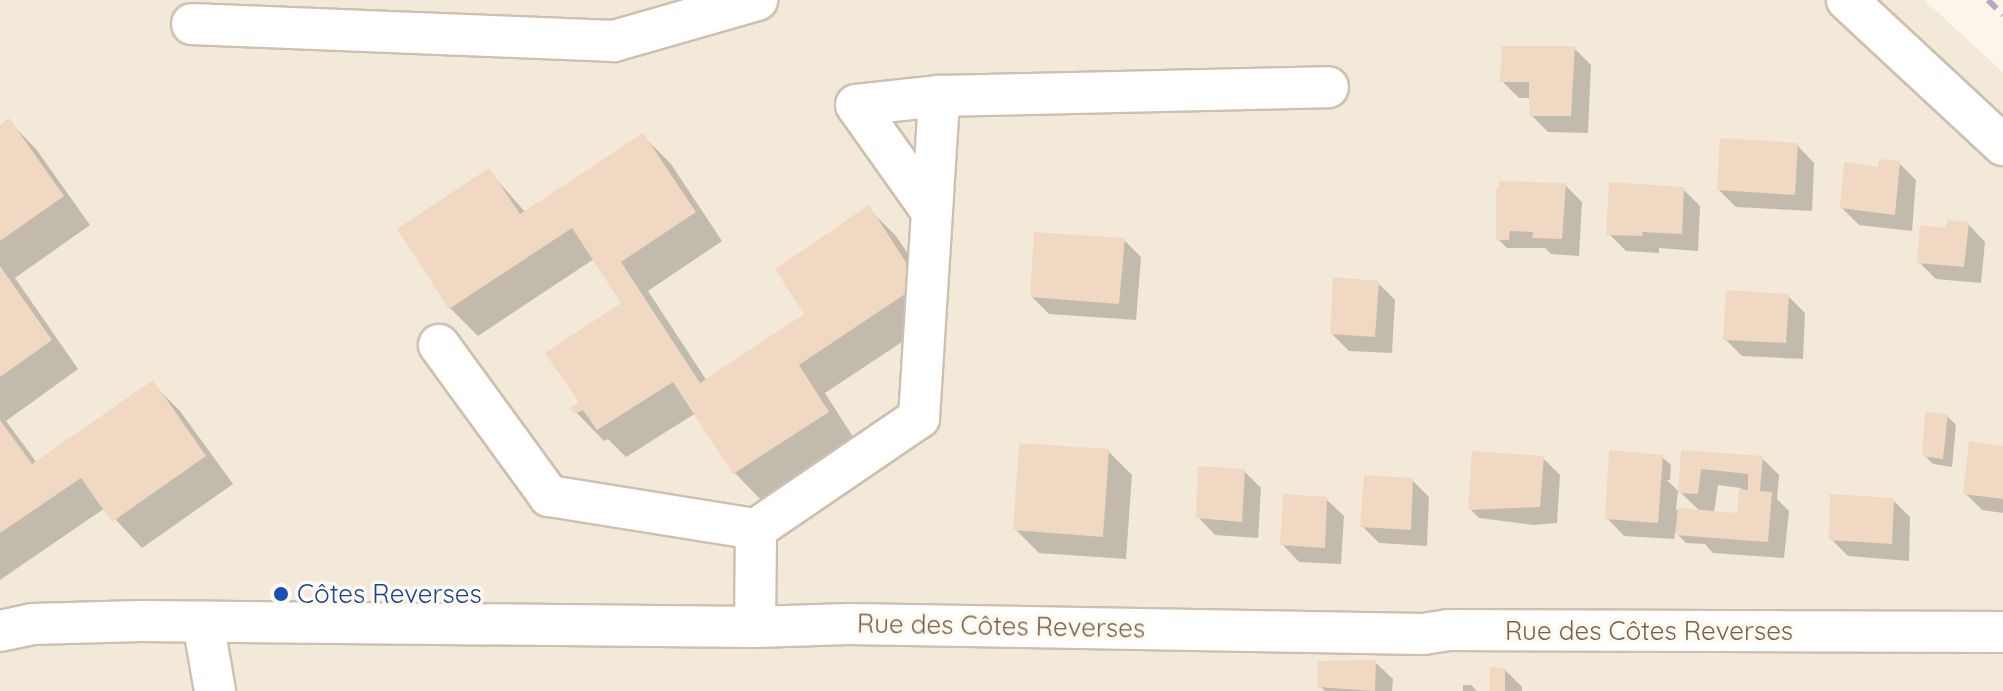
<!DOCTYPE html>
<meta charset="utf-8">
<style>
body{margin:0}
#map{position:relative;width:2003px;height:691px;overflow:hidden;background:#fcf6ea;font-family:Quicksand,sans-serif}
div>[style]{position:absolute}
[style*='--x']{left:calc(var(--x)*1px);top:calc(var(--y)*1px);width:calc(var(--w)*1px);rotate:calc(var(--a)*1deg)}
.residential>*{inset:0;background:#f3e9d8}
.shadow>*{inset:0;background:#0003}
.building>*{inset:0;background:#f0d8c2}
.roads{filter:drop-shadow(2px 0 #cebfb0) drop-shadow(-2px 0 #cebfb0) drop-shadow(0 2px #cebfb0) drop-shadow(0 -2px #cebfb0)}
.minor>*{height:40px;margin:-20px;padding:0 20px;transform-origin:20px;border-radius:20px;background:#fff}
.rail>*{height:6px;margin-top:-3px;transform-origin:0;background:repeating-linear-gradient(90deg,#baa7c6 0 12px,transparent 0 20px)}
.dots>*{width:22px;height:22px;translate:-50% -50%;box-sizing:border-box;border:4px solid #fefaf0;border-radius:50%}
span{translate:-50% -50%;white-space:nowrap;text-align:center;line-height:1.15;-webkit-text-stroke:7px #fefaf0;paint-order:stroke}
.transit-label{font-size:26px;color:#164399}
.left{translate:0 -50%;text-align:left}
.street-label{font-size:26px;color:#765f4e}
</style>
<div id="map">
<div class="residential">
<div style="clip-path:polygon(0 0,1924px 0,2003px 72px,2003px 691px,0 691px)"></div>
</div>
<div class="shadow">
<div style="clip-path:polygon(1574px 48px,1591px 65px,1588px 133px,1548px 132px,1531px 115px,1531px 98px,1519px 98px,1502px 81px)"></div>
<div style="clip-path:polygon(9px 121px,36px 149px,90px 225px,15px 278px,78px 369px,6px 421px,37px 463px,152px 383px,180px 411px,233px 484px,142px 548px,105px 508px,0 580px,0 127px)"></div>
<div style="clip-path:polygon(643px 136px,671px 164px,722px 241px,648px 291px,707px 381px,807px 314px,868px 208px,896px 236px,947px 312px,825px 393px,855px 440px,762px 501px,735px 473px,696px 413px,626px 457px,608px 439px,604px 441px,573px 409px,582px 403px,623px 304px,594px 259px,478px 336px,450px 308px,489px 171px,526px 213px)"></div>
<div style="clip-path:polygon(1797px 145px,1814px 163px,1812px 211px,1736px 207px,1719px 190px)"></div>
<div style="clip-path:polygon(1899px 163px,1916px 180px,1912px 231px,1859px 225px,1842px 208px)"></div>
<div style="clip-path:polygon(1565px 185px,1582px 202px,1579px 256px,1551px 254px,1545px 248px,1507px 248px,1498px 239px)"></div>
<div style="clip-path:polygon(1683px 189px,1700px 206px,1698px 251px,1659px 248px,1659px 253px,1626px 251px,1609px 234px)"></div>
<div style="clip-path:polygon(1968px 224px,1985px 242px,1981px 283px,1936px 279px,1919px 262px,1948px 230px)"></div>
<div style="clip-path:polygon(1124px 240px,1141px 257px,1136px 320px,1049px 314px,1032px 297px)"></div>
<div style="clip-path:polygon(1378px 283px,1395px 300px,1392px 353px,1349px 351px,1332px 334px)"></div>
<div style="clip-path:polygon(1788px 296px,1805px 313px,1803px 359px,1742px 356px,1725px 339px)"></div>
<div style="clip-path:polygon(1947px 416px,1956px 425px,1952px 467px,1933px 464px,1924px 455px)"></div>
<div style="clip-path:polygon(2003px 448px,2003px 513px,1982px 510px,1965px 493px)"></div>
<div style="clip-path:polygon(1108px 451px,1132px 475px,1126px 559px,1039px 553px,1015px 529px)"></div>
<div style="clip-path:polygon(evenodd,1683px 452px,1762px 458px,1779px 475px,1777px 499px,1789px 511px,1784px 558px,1713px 553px,1705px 544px,1686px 543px,1675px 532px,1674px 539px,1624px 536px,1607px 518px,1662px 457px,1671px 465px,1670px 480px,1667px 480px,1678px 491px,1676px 510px,1701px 512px,1680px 492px,1683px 452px,1718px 485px,1741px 488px,1739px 515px,1714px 513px,1718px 485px)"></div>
<div style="clip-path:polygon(1543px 458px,1560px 475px,1557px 523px,1533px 525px,1479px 518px,1470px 509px)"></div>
<div style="clip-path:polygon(1244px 471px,1261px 488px,1258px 538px,1215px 535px,1198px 517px)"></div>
<div style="clip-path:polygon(1412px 480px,1429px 497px,1427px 546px,1379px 543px,1362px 526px)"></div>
<div style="clip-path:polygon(1326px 499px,1344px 516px,1341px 564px,1299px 562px,1282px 544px)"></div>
<div style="clip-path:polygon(1893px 500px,1910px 517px,1909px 561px,1848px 556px,1831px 539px)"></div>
<div style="clip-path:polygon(1375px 662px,1393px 679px,1392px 691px,1325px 691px,1320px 686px)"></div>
<div style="clip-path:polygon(1505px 670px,1522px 687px,1522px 691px,1491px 691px)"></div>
<div style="clip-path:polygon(1463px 685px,1471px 685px,1477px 691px,1463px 691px)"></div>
</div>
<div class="building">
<div style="clip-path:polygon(1502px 46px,1575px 46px,1571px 116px,1529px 116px,1529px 82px,1500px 82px)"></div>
<div style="clip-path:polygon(9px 118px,64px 196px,0 241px,0 125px)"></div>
<div style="clip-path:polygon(643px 133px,696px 212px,621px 262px,700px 383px,804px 314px,775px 269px,869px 205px,920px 284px,799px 365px,829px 412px,733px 474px,673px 382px,597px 430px,583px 410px,574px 414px,570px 408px,579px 402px,545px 353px,621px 303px,572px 228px,449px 309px,397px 229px,489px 168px,520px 214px)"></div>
<div style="clip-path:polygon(1720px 138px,1798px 143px,1795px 195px,1717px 190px)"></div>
<div style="clip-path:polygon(1879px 159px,1900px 161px,1895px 215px,1840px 208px,1844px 162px,1878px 167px)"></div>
<div style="clip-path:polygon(1499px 181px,1566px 183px,1562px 239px,1532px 238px,1533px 232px,1510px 231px,1509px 240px,1496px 240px,1496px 187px,1499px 188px)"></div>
<div style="clip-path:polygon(1609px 182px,1684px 187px,1682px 234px,1642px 232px,1643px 236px,1606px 235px)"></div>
<div style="clip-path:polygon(1947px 220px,1969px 222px,1964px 267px,1917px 263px,1920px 225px,1946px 228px)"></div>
<div style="clip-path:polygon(1034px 232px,1125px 238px,1119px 304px,1030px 297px)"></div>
<div style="clip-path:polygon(0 266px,52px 340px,0 377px)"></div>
<div style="clip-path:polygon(1333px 277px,1379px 281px,1375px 337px,1330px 334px)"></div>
<div style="clip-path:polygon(1726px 290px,1789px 294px,1786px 343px,1723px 340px)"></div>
<div style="clip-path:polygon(153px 380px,206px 456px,112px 522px,81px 478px,0 533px,0 420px,32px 464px)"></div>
<div style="clip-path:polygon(1925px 412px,1948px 414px,1943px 459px,1922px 456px)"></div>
<div style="clip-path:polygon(1969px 441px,2003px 446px,2003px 499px,1963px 494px)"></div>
<div style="clip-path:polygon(1019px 443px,1109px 449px,1103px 537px,1013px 530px)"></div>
<div style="clip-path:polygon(1609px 450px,1663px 455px,1658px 523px,1605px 519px)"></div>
<div style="clip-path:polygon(1681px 450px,1763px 456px,1760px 491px,1772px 492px,1768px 542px,1675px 535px,1678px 508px,1737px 513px,1739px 489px,1748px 490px,1748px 474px,1701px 469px,1698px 494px,1678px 493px)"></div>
<div style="clip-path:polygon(1472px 451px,1544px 456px,1540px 507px,1468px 510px)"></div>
<div style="clip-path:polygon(1198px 466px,1245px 469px,1242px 522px,1196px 518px)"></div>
<div style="clip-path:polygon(1364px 475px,1413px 478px,1411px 530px,1360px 527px)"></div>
<div style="clip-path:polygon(1283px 494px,1327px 497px,1325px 548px,1280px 545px)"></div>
<div style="clip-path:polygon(1830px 494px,1894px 498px,1892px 544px,1829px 540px)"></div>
<div style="clip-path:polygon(1376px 660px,1375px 691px,1318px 687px,1317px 661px)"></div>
<div style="clip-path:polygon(1490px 667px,1505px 668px,1505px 691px,1489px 691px)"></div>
</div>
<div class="roads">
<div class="minor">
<div style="--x:1847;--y:0;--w:213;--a:42.9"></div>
<div style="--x:192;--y:24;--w:422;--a:2.3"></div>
<div style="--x:614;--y:41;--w:149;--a:-16"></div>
<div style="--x:939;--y:96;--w:389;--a:-1.3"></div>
<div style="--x:439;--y:345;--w:187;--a:53.9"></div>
<div style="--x:549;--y:496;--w:210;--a:9.1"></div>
<div style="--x:756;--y:529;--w:197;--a:-34.3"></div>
<div style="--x:919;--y:418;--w:323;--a:-86.4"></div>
<div style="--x:939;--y:96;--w:83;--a:173.8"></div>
<div style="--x:856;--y:105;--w:131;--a:54.6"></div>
<div style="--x:203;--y:622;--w:70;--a:80.1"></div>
<div style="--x:755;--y:627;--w:98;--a:-89.4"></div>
<div style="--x:0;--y:631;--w:34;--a:-12"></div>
<div style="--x:33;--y:624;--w:108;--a:-1.6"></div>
<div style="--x:141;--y:621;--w:614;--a:0.56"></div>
<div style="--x:755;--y:627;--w:94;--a:-1.8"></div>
<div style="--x:849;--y:624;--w:574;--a:1"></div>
<div style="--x:1423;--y:634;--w:26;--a:-9"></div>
<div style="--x:1449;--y:630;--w:554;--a:0.21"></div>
</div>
</div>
<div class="rail">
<div style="--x:1988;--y:0;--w:21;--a:45"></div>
</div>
<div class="dots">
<div style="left:281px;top:594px;background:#1a4fb4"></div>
</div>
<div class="transit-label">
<span class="left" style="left:297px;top:594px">Côtes Reverses</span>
</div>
<div class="street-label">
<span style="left:1001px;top:626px;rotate:1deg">Rue des Côtes Reverses</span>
<span style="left:1649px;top:631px">Rue des Côtes Reverses</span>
</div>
</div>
